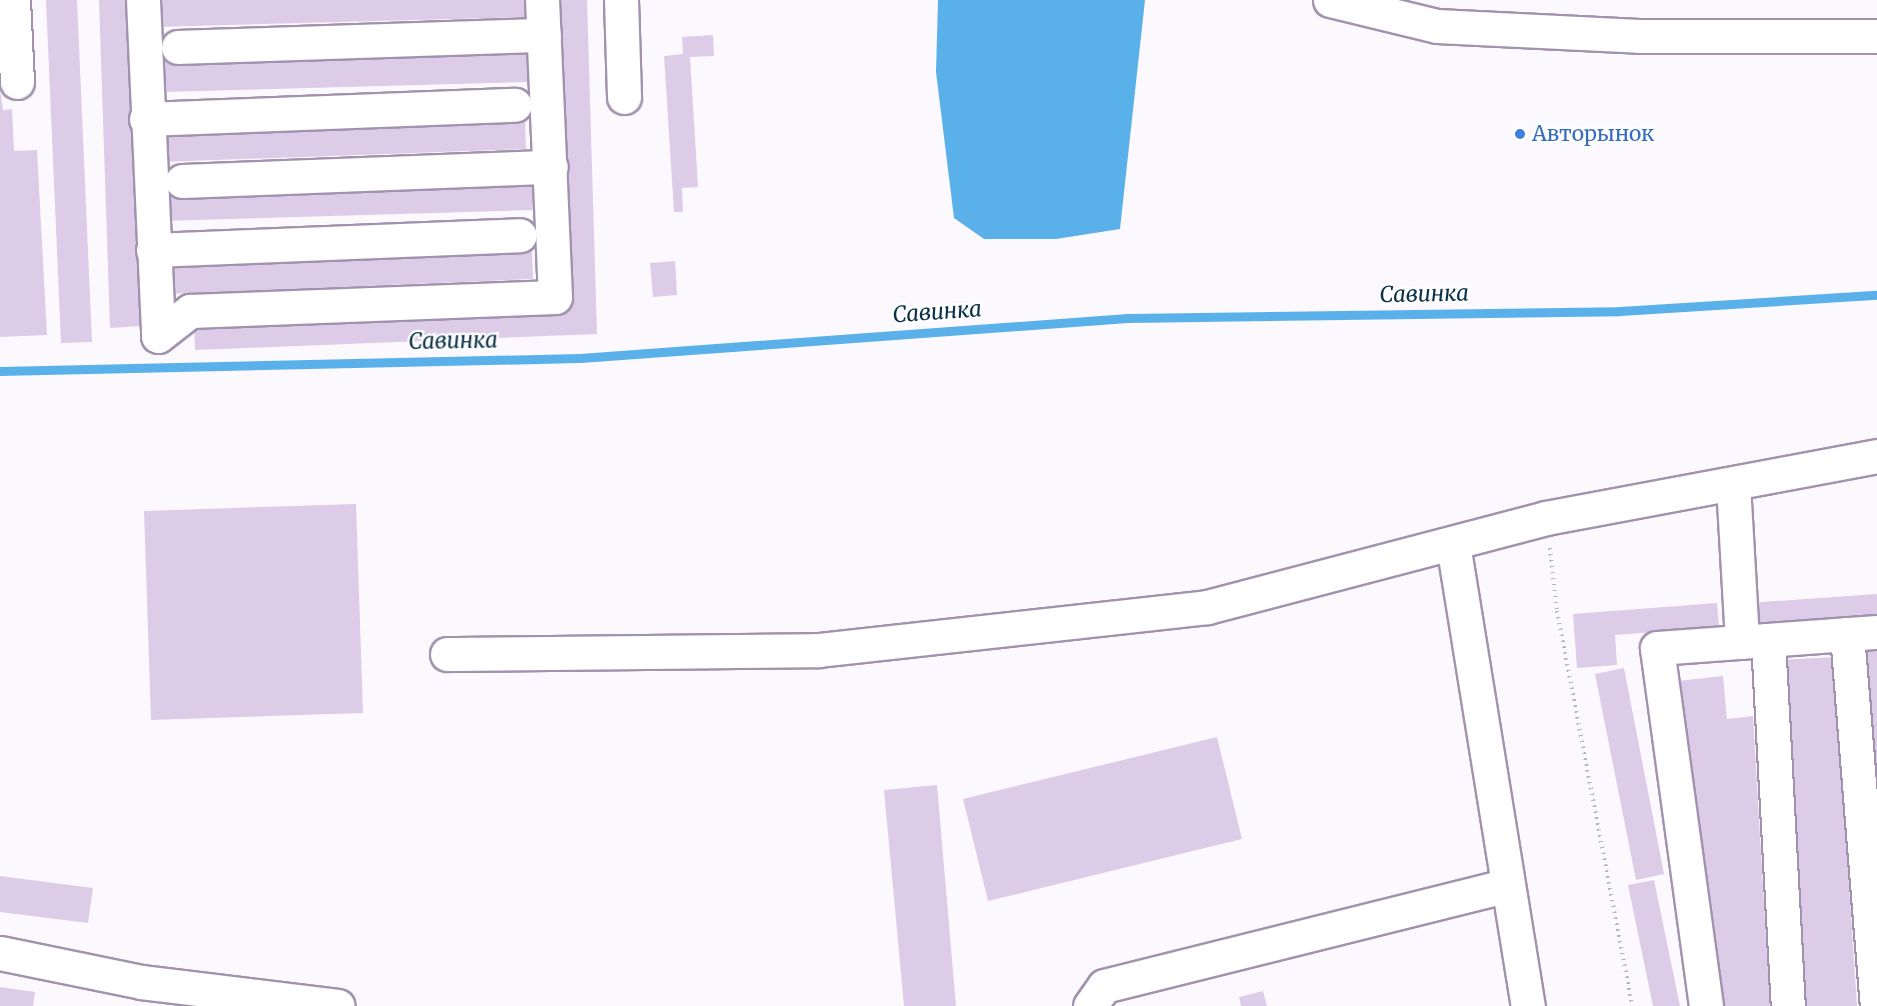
<!DOCTYPE html>
<meta charset="utf-8">
<style>
body{margin:0}
#map{position:relative;width:1877px;height:1006px;overflow:hidden;background:#fcf9fe;font-family:Merriweather,serif}
div>[style]{position:absolute}
[style*='--x']{left:calc(var(--x)*1px);top:calc(var(--y)*1px);width:calc(var(--w)*1px);rotate:calc(var(--a)*1deg)}
.water>*{inset:0;background:#5ab0e9}
.stream>*{height:9px;margin:-4.5px;padding:0 4.5px;transform-origin:4.5px;border-radius:4.5px;background:#5ab0e9}
.building>*{inset:0;background:#dccce7}
.path>*{height:4px;margin-top:-2px;transform-origin:0;background:repeating-linear-gradient(90deg,#b9b5bc 0 1.5px,transparent 0 6px)}
.roads{filter:drop-shadow(2px 0 #a193ad) drop-shadow(-2px 0 #a193ad) drop-shadow(0 2px #a193ad) drop-shadow(0 -2px #a193ad)}
.minor>*{height:33px;margin:-16.5px;padding:0 16.5px;transform-origin:16.5px;border-radius:16.5px;background:#fff}
.dots>*{width:16px;height:16px;translate:-50% -50%;box-sizing:border-box;border:3px solid #fff;border-radius:50%}
span{translate:-50% -50%;white-space:nowrap;text-align:center;line-height:1.15;-webkit-text-stroke:4.5px #fff;paint-order:stroke}
.shop-label{font-size:21px;color:#366cbe}
.left{translate:0 -50%;text-align:left}
.water-label{font-size:22px;color:#0b3148;font-style:italic}
</style>
<div id="map">
<div class="water">
<div style="clip-path:polygon(938px 0,1145px 0,1120px 229px,1056px 239px,984px 239px,954px 218px,936px 72px)"></div>
</div>
<div class="stream">
<div style="--x:0;--y:371;--w:580;--a:-1.28"></div>
<div style="--x:580;--y:358;--w:549;--a:-4.17"></div>
<div style="--x:1128;--y:318;--w:492;--a:-0.8"></div>
<div style="--x:1620;--y:311;--w:257;--a:-3.6"></div>
</div>
<div class="building">
<div style="clip-path:polygon(46px 0,77px 0,92px 342px,61px 343px)"></div>
<div style="clip-path:polygon(99px 0,132px 0,142px 326px,110px 328px)"></div>
<div style="clip-path:polygon(153px 0,524px 0,524px 17px,154px 27px)"></div>
<div style="clip-path:polygon(559px 0,587px 0,597px 334px,195px 350px,194px 322px,568px 306px)"></div>
<div style="clip-path:polygon(713px 35px,714px 56px,690px 57px,698px 187px,682px 188px,683px 212px,674px 212px,664px 56px,683px 54px,682px 37px)"></div>
<div style="clip-path:polygon(528px 51px,529px 82px,163px 92px,162px 60px)"></div>
<div style="clip-path:polygon(0 90px,3px 110px,12px 109px,14px 151px,37px 150px,47px 335px,0 337px)"></div>
<div style="clip-path:polygon(525px 120px,526px 149px,159px 162px,158px 133px)"></div>
<div style="clip-path:polygon(532px 181px,533px 210px,163px 221px,162px 193px)"></div>
<div style="clip-path:polygon(532px 251px,533px 279px,169px 294px,168px 266px)"></div>
<div style="clip-path:polygon(675px 261px,677px 295px,653px 297px,650px 263px)"></div>
<div style="clip-path:polygon(356px 504px,363px 713px,151px 720px,144px 511px)"></div>
<div style="clip-path:polygon(1877px 594px,1877px 622px,1750px 631px,1748px 603px)"></div>
<div style="clip-path:polygon(1717px 603px,1719px 627px,1615px 635px,1617px 665px,1577px 668px,1573px 614px)"></div>
<div style="clip-path:polygon(1877px 648px,1877px 804px,1862px 649px)"></div>
<div style="clip-path:polygon(1834px 657px,1857px 1006px,1803px 1006px,1780px 660px)"></div>
<div style="clip-path:polygon(1624px 668px,1664px 874px,1636px 880px,1595px 674px)"></div>
<div style="clip-path:polygon(1723px 676px,1727px 719px,1753px 716px,1770px 1006px,1718px 1006px,1678px 681px)"></div>
<div style="clip-path:polygon(1217px 737px,1242px 839px,988px 901px,963px 799px)"></div>
<div style="clip-path:polygon(937px 785px,956px 1006px,904px 1006px,884px 790px)"></div>
<div style="clip-path:polygon(0 876px,93px 888px,88px 923px,0 912px)"></div>
<div style="clip-path:polygon(1654px 880px,1680px 1006px,1653px 1006px,1628px 885px)"></div>
<div style="clip-path:polygon(0 987px,35px 992px,33px 1006px,0 1006px)"></div>
<div style="clip-path:polygon(1263px 991px,1267px 1006px,1241px 1006px,1239px 997px)"></div>
</div>
<div class="path">
<div style="--x:1550;--y:548;--w:63;--a:83.7"></div>
<div style="--x:1557;--y:611;--w:402;--a:79.2"></div>
</div>
<div class="roads">
<div class="minor">
<div style="--x:13;--y:0;--w:82;--a:87.2"></div>
<div style="--x:143;--y:0;--w:336;--a:87.4"></div>
<div style="--x:621;--y:0;--w:97;--a:88.2"></div>
<div style="--x:1330;--y:0;--w:110;--a:13.7"></div>
<div style="--x:1437;--y:26;--w:202;--a:2.8"></div>
<div style="--x:1639;--y:36;--w:238;--a:0"></div>
<div style="--x:178;--y:47;--w:366;--a:-1.9"></div>
<div style="--x:146;--y:119;--w:369;--a:-2.2"></div>
<div style="--x:182;--y:181;--w:369;--a:-2.2"></div>
<div style="--x:153;--y:250;--w:367;--a:-2.3"></div>
<div style="--x:158;--y:336;--w:41;--a:-38"></div>
<div style="--x:190;--y:311;--w:365;--a:-2.2"></div>
<div style="--x:555;--y:297;--w:297;--a:-92.5"></div>
<div style="--x:1733;--y:484;--w:158;--a:86.7"></div>
<div style="--x:1453;--y:544;--w:468;--a:80.8"></div>
<div style="--x:1847;--y:634;--w:373;--a:85.4"></div>
<div style="--x:1768;--y:640;--w:367;--a:86.9"></div>
<div style="--x:447;--y:654;--w:371;--a:-0.6"></div>
<div style="--x:818;--y:650;--w:391;--a:-6.3"></div>
<div style="--x:1207;--y:607;--w:350;--a:-14.7"></div>
<div style="--x:1546;--y:518;--w:337;--a:-10.6"></div>
<div style="--x:0;--y:953;--w:144;--a:11.6"></div>
<div style="--x:141;--y:982;--w:198;--a:6.9"></div>
<div style="--x:1090;--y:1006;--w:24;--a:-55"></div>
<div style="--x:1104;--y:986;--w:414;--a:-14"></div>
<div style="--x:1706;--y:1006;--w:361;--a:-97.8"></div>
<div style="--x:1657;--y:648;--w:221;--a:-4.2"></div>
</div>
</div>
<div class="dots">
<div style="left:1520px;top:134px;background:#3f7fe0"></div>
</div>
<div class="shop-label">
<span class="left" style="left:1532px;top:134px">Авторынок</span>
</div>
<div class="water-label">
<span style="left:1424px;top:294px;rotate:-1deg">Савинка</span>
<span style="left:937px;top:312px;rotate:-4deg">Савинка</span>
<span style="left:453px;top:341px;rotate:-1deg">Савинка</span>
</div>
</div>
